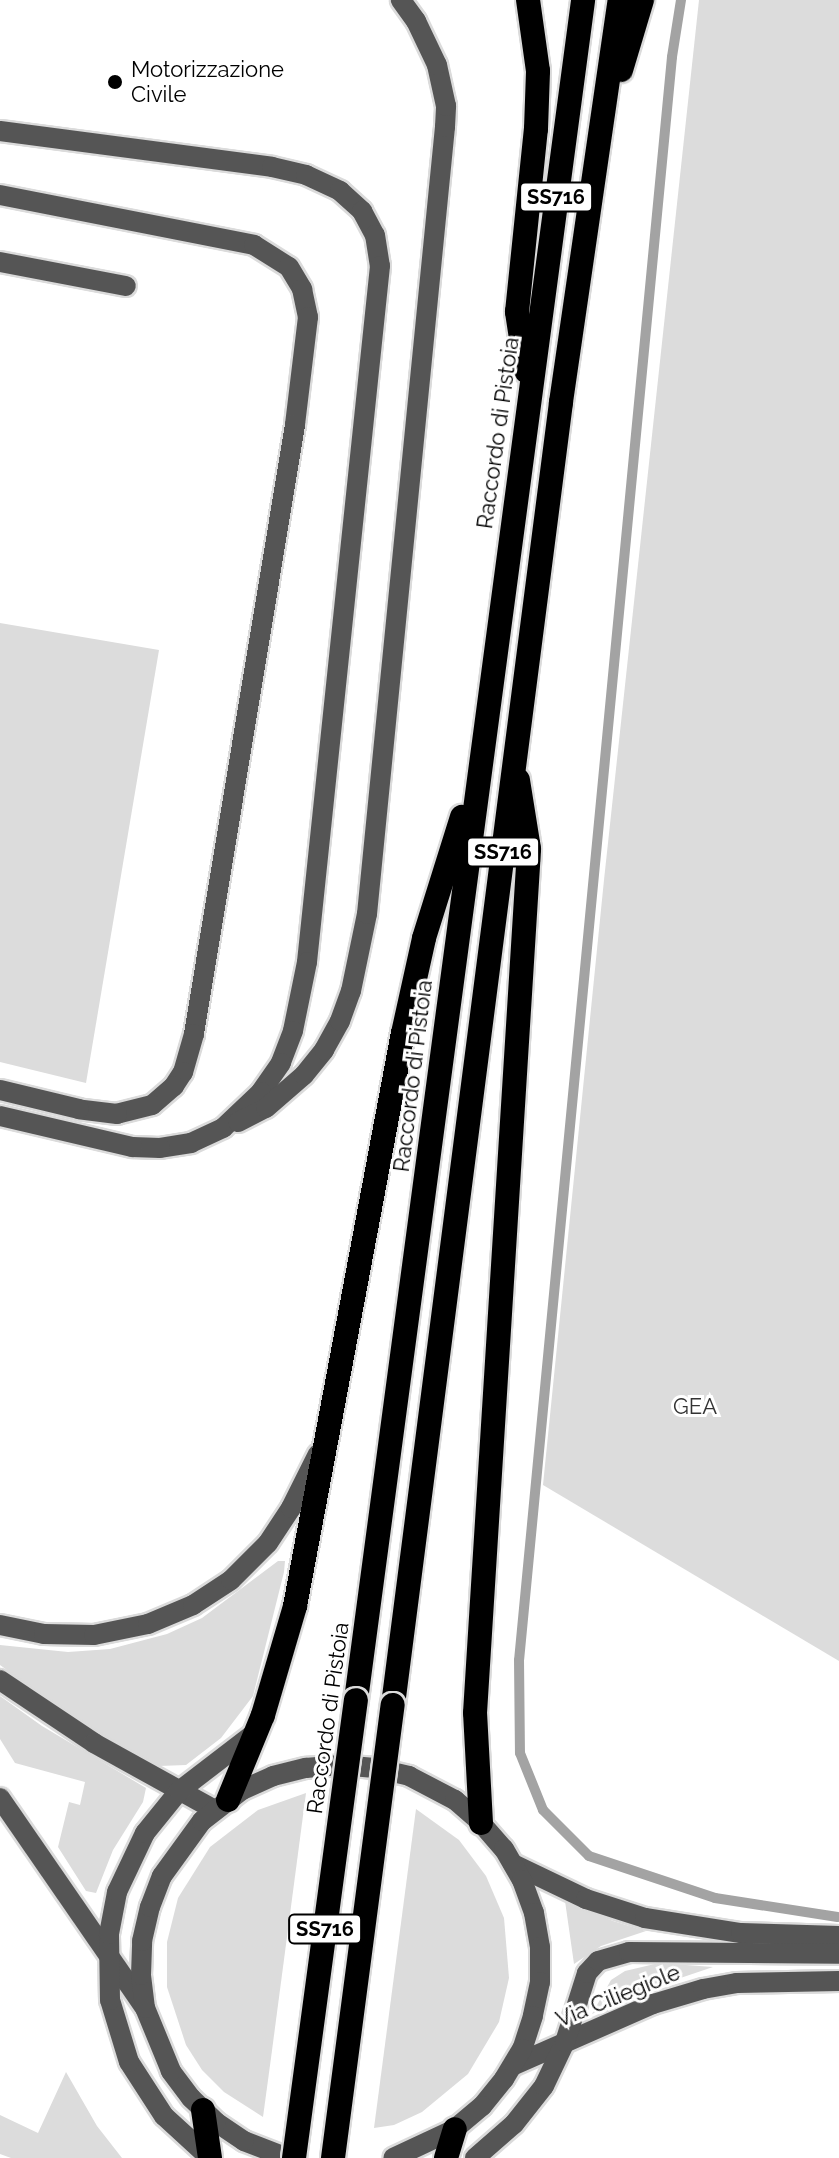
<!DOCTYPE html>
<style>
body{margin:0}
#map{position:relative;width:839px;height:2158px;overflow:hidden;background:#fff;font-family:Raleway,sans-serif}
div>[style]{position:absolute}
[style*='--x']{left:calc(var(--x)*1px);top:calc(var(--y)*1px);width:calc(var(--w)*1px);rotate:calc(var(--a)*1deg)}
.green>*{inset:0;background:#dcdcdc}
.stream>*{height:10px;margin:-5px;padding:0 5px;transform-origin:5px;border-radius:5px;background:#a3a3a3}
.roads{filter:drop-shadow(2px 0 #dbdbdb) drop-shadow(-2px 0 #dbdbdb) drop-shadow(0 2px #dbdbdb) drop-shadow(0 -2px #dbdbdb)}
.minor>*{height:20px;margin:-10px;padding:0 10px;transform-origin:10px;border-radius:10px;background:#555}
.highway>*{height:24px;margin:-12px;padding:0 12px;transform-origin:12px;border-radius:12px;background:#000}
.bridges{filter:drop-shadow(2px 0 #dbdbdb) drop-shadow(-2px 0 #dbdbdb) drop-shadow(0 2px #dbdbdb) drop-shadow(0 -2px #dbdbdb)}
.highway-bridge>*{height:24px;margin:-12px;padding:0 12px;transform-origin:12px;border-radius:12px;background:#000}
.dots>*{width:22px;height:22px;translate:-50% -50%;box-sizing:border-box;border:4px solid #fff;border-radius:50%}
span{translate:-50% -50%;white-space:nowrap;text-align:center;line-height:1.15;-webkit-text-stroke:6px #fff;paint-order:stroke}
.shield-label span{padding:2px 6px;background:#fff;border:2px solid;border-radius:6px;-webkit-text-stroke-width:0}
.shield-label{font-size:20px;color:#000;font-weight:700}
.poi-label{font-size:22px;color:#000}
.left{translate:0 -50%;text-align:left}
.street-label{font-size:22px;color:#000}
.park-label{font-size:22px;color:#333}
</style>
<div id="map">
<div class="green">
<div style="clip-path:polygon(699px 0,839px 0,839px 1661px,543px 1485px,604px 880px)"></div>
<div style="clip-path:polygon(0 623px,159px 650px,86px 1083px,0 1062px)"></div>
<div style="clip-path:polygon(278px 1561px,285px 1561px,284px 1572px,253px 1696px,221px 1738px,186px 1765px,159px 1766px,137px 1755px,82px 1724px,0 1665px,0 1645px,68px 1652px,110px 1649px,167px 1634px,202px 1618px)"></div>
<div style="clip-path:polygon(0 1696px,42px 1726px,146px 1788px,143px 1802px,113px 1850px,96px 1893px,86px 1891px,58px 1847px,69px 1802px,80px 1805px,85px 1782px,15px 1763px,0 1739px)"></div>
<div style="clip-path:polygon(306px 1793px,271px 2058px,263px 2117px,224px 2092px,202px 2070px,186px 2045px,167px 1987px,167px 1942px,178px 1898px,210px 1847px,258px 1810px)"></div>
<div style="clip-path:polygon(416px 1809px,459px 1840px,486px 1876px,504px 1918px,509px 1978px,499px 2022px,468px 2074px,422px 2112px,394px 2125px,374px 2128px)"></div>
<div style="clip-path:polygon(565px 1901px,613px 1921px,646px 1931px,601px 1946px,574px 1964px)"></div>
<div style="clip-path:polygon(659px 1963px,713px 1967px,639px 1992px,592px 2014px,611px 1980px,625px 1971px)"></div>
<div style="clip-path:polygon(66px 2072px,97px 2126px,122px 2158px,11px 2158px,0 2154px,0 2115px,38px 2133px)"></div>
</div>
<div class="stream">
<div style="--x:681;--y:0;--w:58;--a:99"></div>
<div style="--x:672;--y:57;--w:1610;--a:95.45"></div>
<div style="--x:519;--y:1660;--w:93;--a:89.4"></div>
<div style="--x:520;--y:1753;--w:61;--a:68"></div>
<div style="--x:543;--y:1810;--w:65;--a:45"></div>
<div style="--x:589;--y:1856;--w:133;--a:18.4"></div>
<div style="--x:715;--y:1898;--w:124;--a:8.8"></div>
</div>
<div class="roads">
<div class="minor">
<div style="--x:0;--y:131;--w:274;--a:7.5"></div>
<div style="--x:272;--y:167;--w:35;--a:13"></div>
<div style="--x:306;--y:175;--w:38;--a:25"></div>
<div style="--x:340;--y:191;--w:30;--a:42"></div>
<div style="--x:362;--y:211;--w:27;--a:62"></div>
<div style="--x:375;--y:235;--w:31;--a:81"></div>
<div style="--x:380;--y:266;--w:700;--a:95.99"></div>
<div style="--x:307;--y:962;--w:70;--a:101.5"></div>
<div style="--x:293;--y:1031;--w:34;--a:111"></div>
<div style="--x:281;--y:1063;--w:35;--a:125"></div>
<div style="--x:261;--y:1092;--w:52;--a:136.5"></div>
<div style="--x:223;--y:1128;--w:35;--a:155"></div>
<div style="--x:191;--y:1143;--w:31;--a:171"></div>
<div style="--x:160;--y:1148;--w:28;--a:-178"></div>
<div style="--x:132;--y:1147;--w:136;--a:-166.8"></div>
<div style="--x:0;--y:195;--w:259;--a:11.1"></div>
<div style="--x:254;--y:245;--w:41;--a:32.2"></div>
<div style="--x:289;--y:267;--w:26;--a:59"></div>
<div style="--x:302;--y:289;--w:29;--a:78"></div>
<div style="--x:308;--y:317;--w:109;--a:96.9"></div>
<div style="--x:295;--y:425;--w:617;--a:99.42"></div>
<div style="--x:194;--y:1034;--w:40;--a:106"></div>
<div style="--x:183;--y:1072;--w:17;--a:123"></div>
<div style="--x:174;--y:1086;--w:29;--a:139"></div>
<div style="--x:152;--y:1105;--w:36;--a:166"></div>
<div style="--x:117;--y:1114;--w:38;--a:-173"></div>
<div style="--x:79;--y:1109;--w:81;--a:-166.5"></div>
<div style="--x:0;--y:262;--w:128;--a:10.8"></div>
<div style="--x:238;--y:1122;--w:31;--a:-27"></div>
<div style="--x:266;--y:1108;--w:50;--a:-41"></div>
<div style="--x:304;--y:1075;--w:32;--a:-51"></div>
<div style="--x:324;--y:1050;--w:33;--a:-61"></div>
<div style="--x:340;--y:1021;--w:32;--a:-70"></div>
<div style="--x:351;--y:991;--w:79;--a:-78.3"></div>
<div style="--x:367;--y:914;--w:791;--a:-84.34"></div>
<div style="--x:445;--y:127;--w:21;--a:-87"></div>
<div style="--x:446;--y:106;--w:42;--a:-102.4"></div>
<div style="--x:437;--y:65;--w:49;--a:-115.5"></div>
<div style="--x:416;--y:21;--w:26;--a:-126"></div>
<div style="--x:0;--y:1625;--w:45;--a:11.6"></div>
<div style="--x:44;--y:1634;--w:50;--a:1.1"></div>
<div style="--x:94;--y:1635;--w:55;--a:-11.5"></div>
<div style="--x:148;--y:1624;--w:49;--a:-22.9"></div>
<div style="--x:193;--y:1605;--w:45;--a:-33.3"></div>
<div style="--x:231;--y:1580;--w:52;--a:-45"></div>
<div style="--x:268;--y:1543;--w:42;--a:-56.7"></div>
<div style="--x:291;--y:1508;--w:60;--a:-63.4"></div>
<div style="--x:0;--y:1680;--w:113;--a:33.8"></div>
<div style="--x:94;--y:1743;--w:138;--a:29"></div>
<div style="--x:0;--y:1798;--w:252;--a:55.4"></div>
<div style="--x:513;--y:1864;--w:81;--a:25.6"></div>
<div style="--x:586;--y:1899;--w:62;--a:17.9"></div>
<div style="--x:645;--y:1918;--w:97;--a:8.9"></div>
<div style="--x:741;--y:1933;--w:98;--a:1.8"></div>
<div style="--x:514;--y:2065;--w:152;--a:-23.7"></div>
<div style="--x:653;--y:2004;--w:52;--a:-16.7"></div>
<div style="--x:703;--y:1989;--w:35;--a:-10"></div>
<div style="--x:737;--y:1983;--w:102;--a:-1.1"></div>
<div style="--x:210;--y:2158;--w:62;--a:-137.6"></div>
<div style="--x:164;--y:2116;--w:64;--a:-122.9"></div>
<div style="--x:129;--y:2062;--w:65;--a:-107"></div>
<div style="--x:110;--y:2000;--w:66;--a:-90.9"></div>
<div style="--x:109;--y:1934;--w:43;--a:-79.2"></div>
<div style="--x:117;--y:1892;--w:65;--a:-64.6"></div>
<div style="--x:145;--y:1833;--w:54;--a:-51"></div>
<div style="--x:179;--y:1791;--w:97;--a:-37.5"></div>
<div style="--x:288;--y:2158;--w:47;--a:-158.9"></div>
<div style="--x:244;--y:2141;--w:34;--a:-146"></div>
<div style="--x:216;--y:2122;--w:35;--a:-136"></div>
<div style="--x:191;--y:2098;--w:34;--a:-127"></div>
<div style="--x:171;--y:2071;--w:68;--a:-112.4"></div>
<div style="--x:145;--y:2008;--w:33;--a:-97"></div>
<div style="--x:141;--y:1975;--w:34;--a:-88"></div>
<div style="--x:142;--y:1941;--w:35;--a:-77"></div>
<div style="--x:150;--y:1907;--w:33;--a:-69"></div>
<div style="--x:162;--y:1876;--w:68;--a:-54"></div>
<div style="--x:202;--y:1821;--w:51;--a:-37.8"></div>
<div style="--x:242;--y:1790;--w:34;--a:-24"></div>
<div style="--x:273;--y:1776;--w:34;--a:-14"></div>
<div style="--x:306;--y:1768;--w:34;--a:-5"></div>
<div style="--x:340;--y:1765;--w:35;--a:5"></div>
<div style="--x:375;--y:1768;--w:35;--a:13"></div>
<div style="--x:409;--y:1776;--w:52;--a:27.6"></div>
<div style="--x:455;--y:1800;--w:35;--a:41"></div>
<div style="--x:481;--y:1823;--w:35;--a:49"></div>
<div style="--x:504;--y:1849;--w:36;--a:60"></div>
<div style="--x:522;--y:1880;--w:35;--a:70"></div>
<div style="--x:534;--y:1913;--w:35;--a:80"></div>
<div style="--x:540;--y:1947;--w:35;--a:90"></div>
<div style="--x:540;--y:1982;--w:35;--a:102"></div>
<div style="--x:533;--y:2016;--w:35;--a:108"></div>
<div style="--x:522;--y:2049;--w:35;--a:121"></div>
<div style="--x:504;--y:2079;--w:35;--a:129"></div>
<div style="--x:482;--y:2106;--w:35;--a:140"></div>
<div style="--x:455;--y:2129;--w:68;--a:154.9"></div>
<div style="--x:475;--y:2158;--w:52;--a:-41.1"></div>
<div style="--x:514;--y:2124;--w:48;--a:-51.7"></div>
<div style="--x:544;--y:2086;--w:49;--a:-64.5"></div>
<div style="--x:565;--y:2042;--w:72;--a:-72.3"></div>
<div style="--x:587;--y:1973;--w:16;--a:-47"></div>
<div style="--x:598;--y:1961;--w:32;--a:-16"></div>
<div style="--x:629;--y:1952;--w:210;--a:0.5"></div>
</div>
<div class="highway">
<div style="--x:621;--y:70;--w:73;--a:-73.3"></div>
<div style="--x:526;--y:371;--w:60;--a:-98.7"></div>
<div style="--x:517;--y:312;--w:184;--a:-84.1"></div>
<div style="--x:536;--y:129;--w:58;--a:-88"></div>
<div style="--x:538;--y:71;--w:72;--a:-98"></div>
<div style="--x:356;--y:1700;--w:1715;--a:-82.39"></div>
<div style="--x:393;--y:1705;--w:1314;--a:-82.65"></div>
<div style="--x:561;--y:402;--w:406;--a:-81.7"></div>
<div style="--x:228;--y:1800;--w:92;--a:-67.6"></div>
<div style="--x:263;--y:1715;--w:114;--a:-73.6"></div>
<div style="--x:295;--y:1606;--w:583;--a:-79.33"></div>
<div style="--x:403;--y:1033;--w:97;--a:-77.5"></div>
<div style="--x:424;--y:938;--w:127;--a:-72.6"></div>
<div style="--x:481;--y:1823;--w:110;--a:-93.1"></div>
<div style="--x:475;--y:1713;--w:866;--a:-86.42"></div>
<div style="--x:529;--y:849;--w:70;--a:-99.1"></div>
<div style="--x:203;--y:2110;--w:49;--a:81.7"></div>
<div style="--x:446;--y:2158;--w:30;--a:-73"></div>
</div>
</div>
<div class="bridges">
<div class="highway-bridge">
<div style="--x:294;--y:2158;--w:462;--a:-82.3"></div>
<div style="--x:333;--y:2158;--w:457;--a:-82.5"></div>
</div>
</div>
<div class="dots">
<div style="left:115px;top:82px;background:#000"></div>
</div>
<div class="shield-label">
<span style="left:556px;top:197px">SS716</span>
<span style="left:503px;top:852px">SS716</span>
<span style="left:325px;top:1929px">SS716</span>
</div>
<div class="poi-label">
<span class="left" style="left:131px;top:82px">Motorizzazione<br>Civile</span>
</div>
<div class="street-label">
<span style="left:498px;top:433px;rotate:-82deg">Raccordo di Pistoia</span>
<span style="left:413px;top:1076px;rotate:-83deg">Raccordo di Pistoia</span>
<span style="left:328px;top:1718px;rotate:-82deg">Raccordo di Pistoia</span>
<span style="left:618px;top:1996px;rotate:-22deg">Via Ciliegiole</span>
</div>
<div class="park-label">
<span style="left:695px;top:1407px">GEA</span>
</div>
</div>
